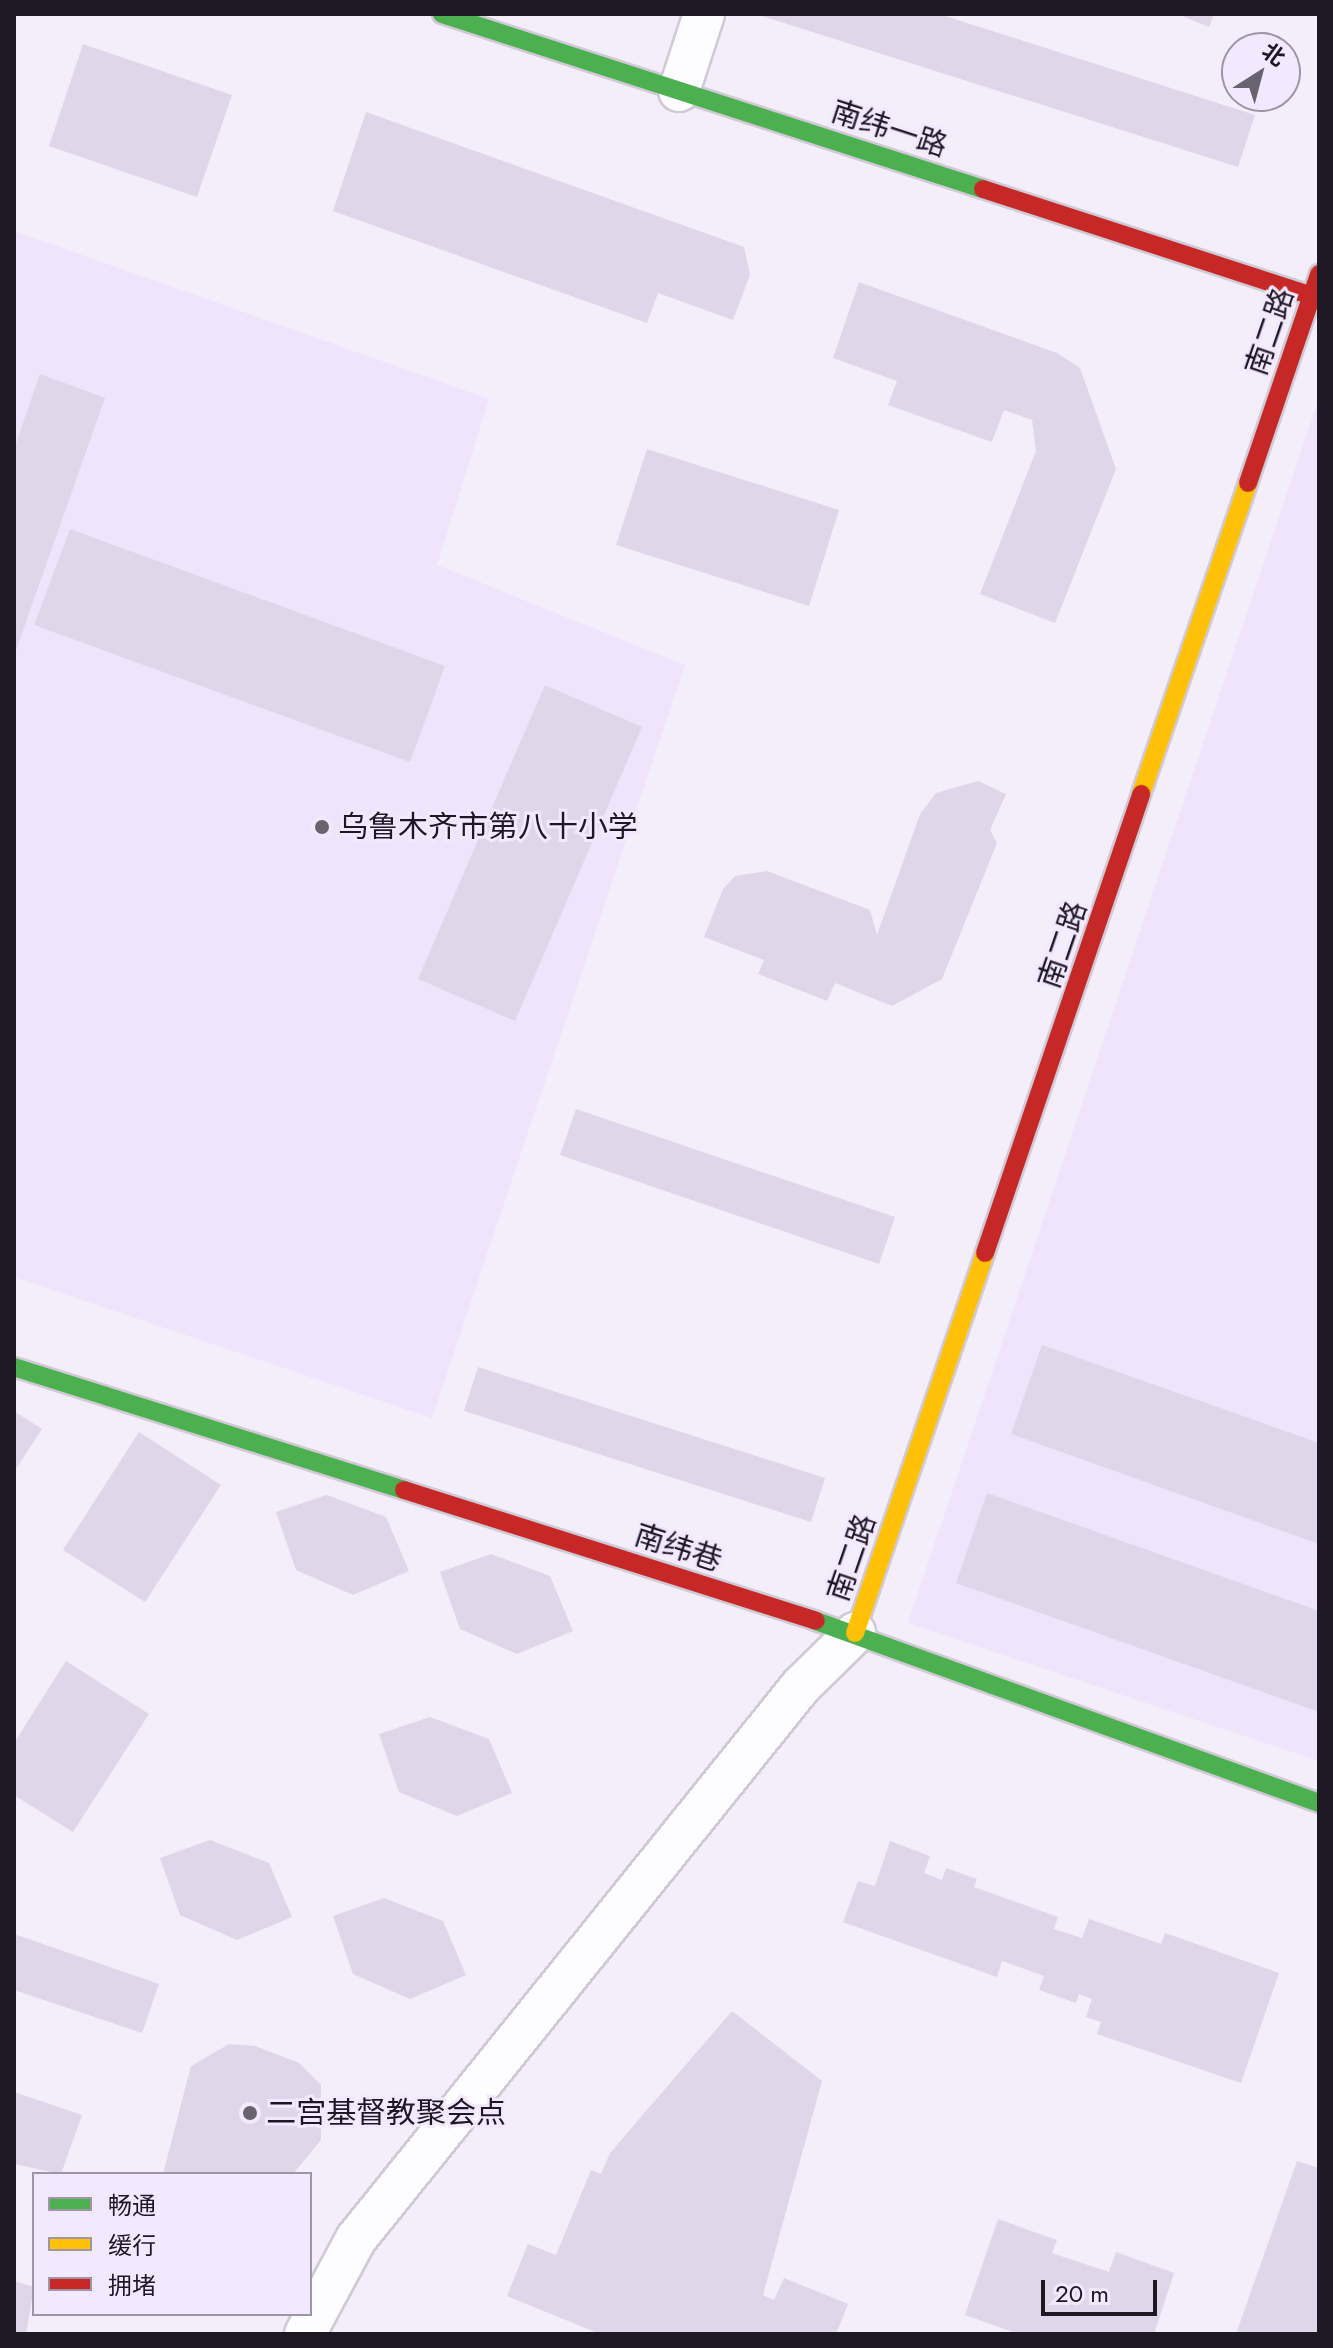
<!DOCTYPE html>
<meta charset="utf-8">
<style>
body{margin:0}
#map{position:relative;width:1333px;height:2348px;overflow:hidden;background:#f3eef9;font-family:Jost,"Noto Sans SC",sans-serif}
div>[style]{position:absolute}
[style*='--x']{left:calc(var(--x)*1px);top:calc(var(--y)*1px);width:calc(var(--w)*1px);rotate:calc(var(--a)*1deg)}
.built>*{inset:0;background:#efe4fb}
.building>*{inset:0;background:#e0d6e9}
.roads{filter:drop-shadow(2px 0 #cfcad5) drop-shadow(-2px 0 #cfcad5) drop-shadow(0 2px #cfcad5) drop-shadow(0 -2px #cfcad5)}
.street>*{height:40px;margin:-20px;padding:0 20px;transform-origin:20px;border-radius:20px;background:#fdfcfe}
.fast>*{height:18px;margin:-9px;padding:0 9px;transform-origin:9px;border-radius:9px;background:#4caf50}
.slow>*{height:18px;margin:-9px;padding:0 9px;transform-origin:9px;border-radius:9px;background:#ffc107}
.jam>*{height:18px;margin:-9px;padding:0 9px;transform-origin:9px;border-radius:9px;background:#c62828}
.dots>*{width:22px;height:22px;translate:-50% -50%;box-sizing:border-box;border:4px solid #f3e9fe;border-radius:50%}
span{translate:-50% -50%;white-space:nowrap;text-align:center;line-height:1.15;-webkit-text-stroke:6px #f3e9fe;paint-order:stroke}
.street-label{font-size:30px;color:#1e1824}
.poi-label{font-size:30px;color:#1e1824}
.left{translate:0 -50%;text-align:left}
.frame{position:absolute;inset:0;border:16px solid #1e1824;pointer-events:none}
.legend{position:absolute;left:32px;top:2172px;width:280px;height:144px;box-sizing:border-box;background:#f3e9fe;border:2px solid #9e95a7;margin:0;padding:10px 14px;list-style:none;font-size:24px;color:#1e1824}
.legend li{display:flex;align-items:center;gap:16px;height:40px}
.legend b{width:40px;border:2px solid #9e95a7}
.north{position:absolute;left:1221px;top:32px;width:80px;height:80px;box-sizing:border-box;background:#f3e9fe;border:2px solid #9e95a7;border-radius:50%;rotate:36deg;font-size:22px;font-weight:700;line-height:32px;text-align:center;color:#1e1824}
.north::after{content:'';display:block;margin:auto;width:28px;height:36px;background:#69636f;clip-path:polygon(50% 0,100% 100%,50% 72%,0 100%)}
.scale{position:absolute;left:1041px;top:2280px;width:116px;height:36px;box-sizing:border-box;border:4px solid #1e1824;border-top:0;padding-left:10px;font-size:24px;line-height:28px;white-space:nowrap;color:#1e1824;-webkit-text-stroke:6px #f3e9fe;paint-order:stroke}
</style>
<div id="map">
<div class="built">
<div style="clip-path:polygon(14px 231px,489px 399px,437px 565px,685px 665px,432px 1418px,14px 1277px)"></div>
<div style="clip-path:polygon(1319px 398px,1319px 1761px,908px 1623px)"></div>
</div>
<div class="building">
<div style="clip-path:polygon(939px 14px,1255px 115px,1238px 167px,759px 15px)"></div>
<div style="clip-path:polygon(1177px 14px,1214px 14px,1209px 27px)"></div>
<div style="clip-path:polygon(83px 44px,232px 95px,197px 197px,49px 146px)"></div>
<div style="clip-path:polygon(366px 112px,744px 247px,750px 275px,733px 320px,658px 293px,647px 323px,333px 211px)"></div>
<div style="clip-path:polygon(859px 282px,1057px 353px,1080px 368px,1116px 469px,1055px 623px,980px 594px,1036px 451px,1032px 420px,1004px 410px,992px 442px,888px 405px,897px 381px,833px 358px)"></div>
<div style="clip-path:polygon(40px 374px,105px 398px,14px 656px,14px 449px)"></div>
<div style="clip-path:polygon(647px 449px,839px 510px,809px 606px,616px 545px)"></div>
<div style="clip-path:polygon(70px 529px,445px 666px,410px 762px,34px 625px)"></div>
<div style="clip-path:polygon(545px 685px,642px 727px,515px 1021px,418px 979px)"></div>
<div style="clip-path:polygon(978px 781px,1006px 794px,990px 830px,997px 843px,942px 979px,892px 1006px,835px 983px,827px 1001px,758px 974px,764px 960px,704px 937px,723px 889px,735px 876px,767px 871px,870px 910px,877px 935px,920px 814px,936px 793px)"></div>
<div style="clip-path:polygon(576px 1109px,895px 1217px,879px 1264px,560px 1155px)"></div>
<div style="clip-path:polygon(1042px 1345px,1319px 1443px,1319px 1544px,1011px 1434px)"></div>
<div style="clip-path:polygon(478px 1367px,825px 1478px,811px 1522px,464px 1411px)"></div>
<div style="clip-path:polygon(14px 1411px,42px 1429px,14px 1472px)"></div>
<div style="clip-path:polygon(139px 1432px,221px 1485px,145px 1602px,63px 1550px)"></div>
<div style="clip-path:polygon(987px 1493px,1319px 1611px,1319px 1712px,956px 1583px)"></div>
<div style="clip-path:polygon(327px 1495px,386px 1517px,409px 1571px,353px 1595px,296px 1570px,276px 1512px)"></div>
<div style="clip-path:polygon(491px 1554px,550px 1576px,573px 1631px,517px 1654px,460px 1629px,440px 1572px)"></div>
<div style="clip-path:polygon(66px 1661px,149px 1714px,73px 1832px,14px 1795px,14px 1743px)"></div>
<div style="clip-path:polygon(430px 1717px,489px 1739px,512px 1793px,457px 1816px,399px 1792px,379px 1734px)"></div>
<div style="clip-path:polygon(210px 1840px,269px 1863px,292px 1917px,237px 1940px,180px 1915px,160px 1858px)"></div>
<div style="clip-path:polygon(890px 1841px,930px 1856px,924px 1873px,942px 1880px,946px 1868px,977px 1879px,974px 1887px,1058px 1917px,1054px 1929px,1082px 1938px,1089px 1919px,1161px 1944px,1165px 1933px,1279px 1973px,1241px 2083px,1097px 2034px,1101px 2022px,1086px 2017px,1092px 1999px,1079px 1994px,1076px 2003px,1039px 1990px,1044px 1976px,1002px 1961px,997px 1977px,843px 1922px,858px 1881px,875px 1886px)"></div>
<div style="clip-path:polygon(384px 1898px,443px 1921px,466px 1975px,410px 1999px,353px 1974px,333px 1916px)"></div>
<div style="clip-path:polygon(14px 1934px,159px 1984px,142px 2033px,14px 1990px)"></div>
<div style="clip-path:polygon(732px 2011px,822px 2081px,763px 2295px,774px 2300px,784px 2278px,848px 2304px,836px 2334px,600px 2334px,507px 2296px,528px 2244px,556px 2255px,591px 2170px,601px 2174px,610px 2153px)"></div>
<div style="clip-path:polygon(229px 2044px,255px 2046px,299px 2063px,321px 2085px,321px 2140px,293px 2174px,163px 2174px,191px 2066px)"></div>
<div style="clip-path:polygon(14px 2092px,82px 2115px,61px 2174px,14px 2164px)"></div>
<div style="clip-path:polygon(1297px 2161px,1319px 2168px,1319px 2334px,1236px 2334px)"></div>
<div style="clip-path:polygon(998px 2219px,1057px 2240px,1052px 2253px,1109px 2272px,1116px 2252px,1174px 2273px,1154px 2334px,1019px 2334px,965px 2315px)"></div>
<div style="clip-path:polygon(14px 2281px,34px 2287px,26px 2334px,14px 2334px)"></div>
</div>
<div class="roads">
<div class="street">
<div style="--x:679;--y:91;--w:81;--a:-72"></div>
<div style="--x:305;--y:2334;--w:108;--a:-61.8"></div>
<div style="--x:356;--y:2239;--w:710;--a:-51.18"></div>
<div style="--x:801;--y:1686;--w:76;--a:-44.5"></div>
</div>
<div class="fast">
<div style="--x:442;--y:14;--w:569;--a:17.93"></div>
<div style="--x:14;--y:1367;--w:409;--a:17.5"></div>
<div style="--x:816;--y:1621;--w:535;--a:19.89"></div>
</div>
<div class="slow">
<div style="--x:1141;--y:794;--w:329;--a:-71"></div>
<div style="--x:855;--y:1633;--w:402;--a:-71.1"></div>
</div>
<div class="jam">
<div style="--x:983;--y:189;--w:353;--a:18"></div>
<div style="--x:1248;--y:483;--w:221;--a:-71.2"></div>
<div style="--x:985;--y:1253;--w:485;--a:-71.2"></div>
<div style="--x:404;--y:1490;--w:432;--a:17.6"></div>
</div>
</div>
<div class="dots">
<div style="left:322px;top:827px;background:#69636f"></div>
<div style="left:250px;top:2113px;background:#69636f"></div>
</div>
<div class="street-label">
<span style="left:889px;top:129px;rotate:18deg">南纬一路</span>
<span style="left:1270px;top:332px;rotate:-71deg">南二路</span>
<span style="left:1063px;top:945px;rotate:-71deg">南二路</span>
<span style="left:678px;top:1548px;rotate:18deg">南纬巷</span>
<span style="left:852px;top:1558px;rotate:-71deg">南二路</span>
</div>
<div class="poi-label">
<span class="left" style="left:338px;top:827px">乌鲁木齐市第八十小学</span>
<span class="left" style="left:266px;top:2113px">二宫基督教聚会点</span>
</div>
<div class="frame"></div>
<ul class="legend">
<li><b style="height:10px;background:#4caf50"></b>畅通</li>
<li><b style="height:10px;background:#ffc107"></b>缓行</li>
<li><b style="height:10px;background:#c62828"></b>拥堵</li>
</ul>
<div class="north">北</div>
<div class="scale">20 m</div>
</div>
